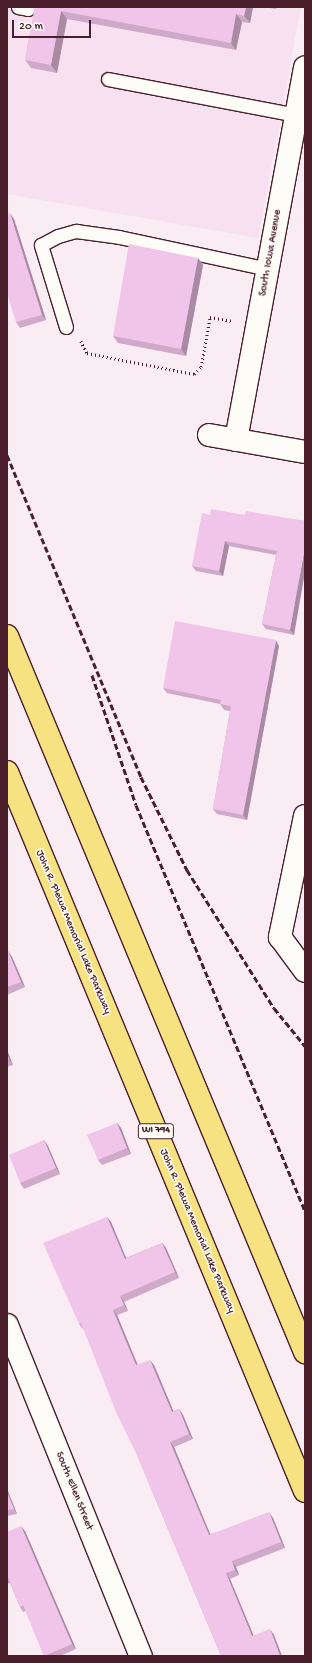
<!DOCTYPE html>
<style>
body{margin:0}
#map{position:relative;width:312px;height:1663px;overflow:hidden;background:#f9ecf3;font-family:"Gochi Hand",sans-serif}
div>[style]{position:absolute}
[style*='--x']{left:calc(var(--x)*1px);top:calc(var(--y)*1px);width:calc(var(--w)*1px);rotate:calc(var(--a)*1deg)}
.built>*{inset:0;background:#f7e0f0}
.path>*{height:2.5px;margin-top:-1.25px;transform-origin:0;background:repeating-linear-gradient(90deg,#4a1f2b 0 1px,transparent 0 4px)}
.roads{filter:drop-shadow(1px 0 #4a1f2b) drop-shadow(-1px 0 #4a1f2b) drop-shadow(0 1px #4a1f2b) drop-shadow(0 -1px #4a1f2b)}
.lane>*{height:13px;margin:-6.5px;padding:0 6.5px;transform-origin:6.5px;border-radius:6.5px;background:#fdfcf7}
.street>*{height:22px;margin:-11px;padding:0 11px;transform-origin:11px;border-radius:11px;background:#fdfcf7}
.primary>*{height:22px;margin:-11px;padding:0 11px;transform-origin:11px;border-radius:11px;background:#f7e281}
.rail>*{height:3px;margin-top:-1.5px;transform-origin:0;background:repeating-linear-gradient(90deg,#4a1f2b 0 6px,transparent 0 9px)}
.wall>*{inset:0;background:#cfa9c8}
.shaded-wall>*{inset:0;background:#a98aa3}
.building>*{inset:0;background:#f1c5e9}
span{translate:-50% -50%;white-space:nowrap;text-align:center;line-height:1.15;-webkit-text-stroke:3px #fdfcf7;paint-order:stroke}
.shield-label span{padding:1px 3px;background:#fdfcf7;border:1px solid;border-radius:3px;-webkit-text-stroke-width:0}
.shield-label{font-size:10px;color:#4a1f2b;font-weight:700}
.street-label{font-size:11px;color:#4a1f2b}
.frame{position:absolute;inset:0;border:8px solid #4a1f2b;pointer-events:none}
.scale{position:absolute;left:12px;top:20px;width:79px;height:18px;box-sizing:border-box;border:2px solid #4a1f2b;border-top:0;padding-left:5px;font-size:12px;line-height:14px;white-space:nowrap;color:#4a1f2b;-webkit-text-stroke:3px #fdfcf7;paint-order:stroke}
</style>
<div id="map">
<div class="built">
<div style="clip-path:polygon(7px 7px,301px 7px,258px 238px,7px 194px)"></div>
</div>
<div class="path">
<div style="--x:81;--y:341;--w:13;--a:63"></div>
<div style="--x:87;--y:353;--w:109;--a:11.1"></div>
<div style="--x:194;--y:374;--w:10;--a:-45"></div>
<div style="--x:201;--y:367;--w:51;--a:-79.8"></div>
<div style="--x:210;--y:317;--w:23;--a:10"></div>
</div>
<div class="roads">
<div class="lane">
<div style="--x:18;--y:7;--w:10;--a:11"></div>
<div style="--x:28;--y:9;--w:2;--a:-90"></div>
<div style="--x:108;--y:79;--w:191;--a:10.8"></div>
<div style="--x:66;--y:327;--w:86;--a:-107"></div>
<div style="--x:41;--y:245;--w:19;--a:-28"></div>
<div style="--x:58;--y:236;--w:19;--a:-16"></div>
<div style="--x:76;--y:231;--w:43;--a:7.9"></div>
<div style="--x:119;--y:237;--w:152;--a:12.1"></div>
</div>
<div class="street">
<div style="--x:209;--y:435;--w:97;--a:10"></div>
<div style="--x:236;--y:440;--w:379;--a:-79.5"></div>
<div style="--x:305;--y:816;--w:124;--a:101.7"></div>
<div style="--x:280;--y:937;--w:42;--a:53.7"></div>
<div style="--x:7;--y:1325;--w:357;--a:68"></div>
</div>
<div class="primary">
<div style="--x:7;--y:636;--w:776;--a:67.4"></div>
<div style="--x:7;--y:772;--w:778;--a:67.49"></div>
</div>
</div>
<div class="rail">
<div style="--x:7;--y:455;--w:349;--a:67.4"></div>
<div style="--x:141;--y:777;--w:104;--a:63.7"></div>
<div style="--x:187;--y:870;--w:163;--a:57.8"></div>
<div style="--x:274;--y:1008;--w:49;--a:50.8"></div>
<div style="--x:92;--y:675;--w:137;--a:71.3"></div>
<div style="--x:136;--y:805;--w:440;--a:67.4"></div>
</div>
<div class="wall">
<div style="clip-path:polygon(35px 7px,253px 7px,250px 23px,242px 22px,236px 50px,67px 19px,57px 73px,31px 68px,25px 60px)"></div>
<div style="clip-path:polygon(263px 7px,276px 7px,276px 9px)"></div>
<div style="clip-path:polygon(14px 219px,46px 320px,20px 328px,16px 322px)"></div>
<div style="clip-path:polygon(198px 258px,203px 265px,186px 356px,118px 343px,113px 336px)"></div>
<div style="clip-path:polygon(210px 515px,245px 515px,305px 521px,294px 635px,266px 629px,262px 624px,276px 555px,229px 546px,223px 576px,196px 571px,192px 566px)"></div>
<div style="clip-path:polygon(279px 646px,247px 820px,217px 814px,213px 809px,230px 711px,224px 710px,220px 704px,167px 693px,163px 688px)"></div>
<div style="clip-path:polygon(8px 951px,12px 957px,25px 987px,7px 995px,7px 952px)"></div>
<div style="clip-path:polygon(7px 1050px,13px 1065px,7px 1067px)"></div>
<div style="clip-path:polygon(117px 1123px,121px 1128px,131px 1154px,102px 1165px,98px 1160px)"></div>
<div style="clip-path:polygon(44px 1140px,48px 1146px,60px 1174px,24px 1189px,20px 1183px)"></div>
<div style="clip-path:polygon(107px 1217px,111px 1222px,126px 1258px,162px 1243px,166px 1248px,179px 1278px,124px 1302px,128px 1311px,117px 1315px,138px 1365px,154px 1365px,173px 1411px,179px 1409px,183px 1415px,193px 1439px,174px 1447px,210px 1534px,273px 1518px,285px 1548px,236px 1567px,239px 1575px,230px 1579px,254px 1636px,274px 1635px,221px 1656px,137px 1455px,84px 1329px,83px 1329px,79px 1324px)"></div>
<div style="clip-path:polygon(7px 1489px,17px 1514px,7px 1516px)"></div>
<div style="clip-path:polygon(25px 1531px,76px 1649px,60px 1656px,44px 1656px,26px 1611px,23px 1612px,20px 1607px,10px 1583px,7px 1584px,7px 1532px)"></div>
</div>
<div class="shaded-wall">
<div style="clip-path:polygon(246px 7px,253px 7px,250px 23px,244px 16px)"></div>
<div style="clip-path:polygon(61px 11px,67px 19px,57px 73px,51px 65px)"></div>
<div style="clip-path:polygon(236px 14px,242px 22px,236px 50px,231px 43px)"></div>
<div style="clip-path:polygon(10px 213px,14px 219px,46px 320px,42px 315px)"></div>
<div style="clip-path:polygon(198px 258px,203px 265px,186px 356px,181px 349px)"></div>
<div style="clip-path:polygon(225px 541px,229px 546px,223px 576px,219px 571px)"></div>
<div style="clip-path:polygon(305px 547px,305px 572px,294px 635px,290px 630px)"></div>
<div style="clip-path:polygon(276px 640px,279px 646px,247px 820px,243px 815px)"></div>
<div style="clip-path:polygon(8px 951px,12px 957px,25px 987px,21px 982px)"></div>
<div style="clip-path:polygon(7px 1050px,13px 1065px,9px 1059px,7px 1054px)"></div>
<div style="clip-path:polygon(117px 1123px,121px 1128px,131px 1154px,127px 1148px)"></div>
<div style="clip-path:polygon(44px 1140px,48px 1146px,60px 1174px,56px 1168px)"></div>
<div style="clip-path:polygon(107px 1217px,111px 1222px,129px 1265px,125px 1259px)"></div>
<div style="clip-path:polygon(162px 1243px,166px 1248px,179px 1278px,175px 1272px)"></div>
<div style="clip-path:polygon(120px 1296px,124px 1302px,128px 1311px,124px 1305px)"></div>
<div style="clip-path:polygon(113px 1310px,117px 1315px,140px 1371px,136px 1365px)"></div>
<div style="clip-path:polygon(150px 1360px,154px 1365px,176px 1417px,172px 1412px)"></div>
<div style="clip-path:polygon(179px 1409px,183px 1415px,193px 1439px,189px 1434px)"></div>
<div style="clip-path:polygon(170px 1442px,174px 1447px,213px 1541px,209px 1535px)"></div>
<div style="clip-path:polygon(7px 1489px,17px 1514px,14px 1509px,7px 1492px)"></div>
<div style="clip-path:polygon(269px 1512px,273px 1518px,285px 1548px,281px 1542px)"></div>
<div style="clip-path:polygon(21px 1526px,25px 1531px,76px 1649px,72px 1644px)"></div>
<div style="clip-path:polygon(232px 1561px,236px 1567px,239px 1575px,235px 1570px)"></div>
<div style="clip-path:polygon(226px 1573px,230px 1579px,256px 1642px,252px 1636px)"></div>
<div style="clip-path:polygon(270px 1629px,274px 1635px,282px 1656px,280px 1656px)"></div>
</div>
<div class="building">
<div style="clip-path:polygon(35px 7px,246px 7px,244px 16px,236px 14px,231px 43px,61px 11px,51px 65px,25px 60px)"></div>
<div style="clip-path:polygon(10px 213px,42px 315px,16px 322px,7px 293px,7px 215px)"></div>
<div style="clip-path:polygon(129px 244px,198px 258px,181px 349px,113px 336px)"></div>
<div style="clip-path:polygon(211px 509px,245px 515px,246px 511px,305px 521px,305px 546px,290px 630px,262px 624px,277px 551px,225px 541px,219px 571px,192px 566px,202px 513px,210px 515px)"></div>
<div style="clip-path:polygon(175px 621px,276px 640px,243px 815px,213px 809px,231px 706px,220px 704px,221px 700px,163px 688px)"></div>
<div style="clip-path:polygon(8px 951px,21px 982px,7px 987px,7px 952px)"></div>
<div style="clip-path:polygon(7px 1054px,9px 1059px,7px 1060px)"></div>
<div style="clip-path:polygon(117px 1123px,127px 1148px,98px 1160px,87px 1135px)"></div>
<div style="clip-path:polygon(44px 1140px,56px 1168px,20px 1183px,9px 1155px)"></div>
<div style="clip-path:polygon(107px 1217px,125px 1259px,162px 1243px,175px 1272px,120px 1296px,124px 1305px,113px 1310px,136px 1365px,150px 1360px,172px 1412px,179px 1409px,189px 1434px,170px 1442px,209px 1535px,269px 1512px,281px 1542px,232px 1561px,235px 1570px,226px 1573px,252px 1636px,270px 1629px,280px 1656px,221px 1656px,137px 1455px,116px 1412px,81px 1323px,79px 1324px,43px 1243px)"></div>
<div style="clip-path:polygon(7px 1492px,14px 1509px,7px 1510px)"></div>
<div style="clip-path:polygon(21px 1526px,72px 1644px,44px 1656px,23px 1605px,20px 1607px,8px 1577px,7px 1577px,7px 1532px)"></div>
</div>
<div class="shield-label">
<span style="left:156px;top:1131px">WI 794</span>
</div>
<div class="street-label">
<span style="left:271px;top:253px;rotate:-80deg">South Iowa Avenue</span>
<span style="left:73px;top:932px;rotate:67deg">John R. Plewa Memorial Lake Parkway</span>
<span style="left:197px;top:1231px;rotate:67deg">John R. Plewa Memorial Lake Parkway</span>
<span style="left:74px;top:1491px;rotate:68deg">South Ellen Street</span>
</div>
<div class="frame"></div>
<div class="scale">20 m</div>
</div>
